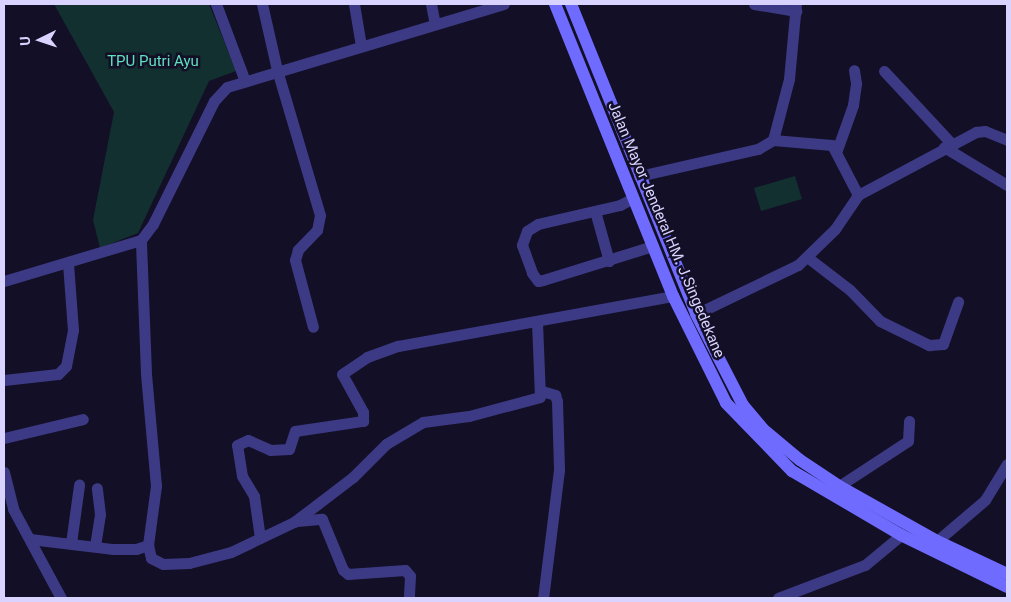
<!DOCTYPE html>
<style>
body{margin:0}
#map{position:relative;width:1011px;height:602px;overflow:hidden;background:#130f26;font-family:Roboto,sans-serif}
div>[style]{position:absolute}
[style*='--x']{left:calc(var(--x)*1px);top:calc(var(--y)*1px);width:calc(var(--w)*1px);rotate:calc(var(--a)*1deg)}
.green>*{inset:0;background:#12302f}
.street>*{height:11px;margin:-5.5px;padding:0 5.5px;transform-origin:5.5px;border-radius:5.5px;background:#3d3a85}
.secondary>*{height:12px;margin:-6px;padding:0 6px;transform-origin:6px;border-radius:6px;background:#6f6bff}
span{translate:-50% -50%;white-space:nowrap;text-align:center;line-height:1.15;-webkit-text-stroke:5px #130f26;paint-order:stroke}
.park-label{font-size:15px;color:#5fe0c0}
.street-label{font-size:15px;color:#d9d4ff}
.frame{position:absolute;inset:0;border:5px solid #d9d4ff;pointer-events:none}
.north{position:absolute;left:15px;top:15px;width:50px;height:50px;-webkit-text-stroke:4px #130f26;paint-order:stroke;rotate:266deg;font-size:14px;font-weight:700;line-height:20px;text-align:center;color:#d9d4ff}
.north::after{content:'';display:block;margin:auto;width:18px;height:22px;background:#d9d4ff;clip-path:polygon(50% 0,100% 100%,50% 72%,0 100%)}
</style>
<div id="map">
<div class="green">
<div style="clip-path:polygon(54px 4px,209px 4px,236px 71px,209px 81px,138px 233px,100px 248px,93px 220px,114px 112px)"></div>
<div style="clip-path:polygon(795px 176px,802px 199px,761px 211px,754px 188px)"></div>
</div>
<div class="street">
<div style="--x:216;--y:4;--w:82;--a:69.4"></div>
<div style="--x:262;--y:4;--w:68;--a:77.2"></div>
<div style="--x:277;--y:70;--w:151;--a:73.5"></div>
<div style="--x:320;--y:215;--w:15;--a:101"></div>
<div style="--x:317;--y:230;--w:28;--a:134"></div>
<div style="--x:298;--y:250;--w:10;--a:107"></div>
<div style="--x:295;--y:260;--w:69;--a:75"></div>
<div style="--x:354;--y:4;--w:43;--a:80.5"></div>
<div style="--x:431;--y:4;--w:20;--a:79"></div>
<div style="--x:754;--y:4;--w:43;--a:9.5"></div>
<div style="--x:884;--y:71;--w:98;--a:47.1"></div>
<div style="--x:773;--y:140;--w:59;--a:4.8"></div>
<div style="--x:832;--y:145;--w:56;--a:62.5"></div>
<div style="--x:944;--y:147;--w:74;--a:31.1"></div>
<div style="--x:837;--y:150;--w:48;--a:-70.4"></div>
<div style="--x:853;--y:105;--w:22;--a:-82"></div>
<div style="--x:856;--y:83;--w:13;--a:-99"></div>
<div style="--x:639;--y:176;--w:122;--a:-12.8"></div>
<div style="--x:758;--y:149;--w:17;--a:-31"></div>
<div style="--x:773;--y:140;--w:63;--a:-75.3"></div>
<div style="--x:789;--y:79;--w:75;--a:-84.7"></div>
<div style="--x:633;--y:198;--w:15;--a:152"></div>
<div style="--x:620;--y:205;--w:84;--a:167"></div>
<div style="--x:538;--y:224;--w:13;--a:148"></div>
<div style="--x:527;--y:231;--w:15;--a:110"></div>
<div style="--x:522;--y:245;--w:30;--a:70"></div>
<div style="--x:532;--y:273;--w:10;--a:53"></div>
<div style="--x:538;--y:281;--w:5;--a:-11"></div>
<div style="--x:543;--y:280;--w:115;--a:-17.2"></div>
<div style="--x:595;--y:211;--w:52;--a:74.4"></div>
<div style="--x:807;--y:257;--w:54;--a:37.5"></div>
<div style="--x:850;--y:290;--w:43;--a:45.9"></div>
<div style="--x:880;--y:321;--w:55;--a:26.1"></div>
<div style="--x:929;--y:345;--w:14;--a:-4"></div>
<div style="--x:943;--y:344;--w:45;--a:-70.3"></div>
<div style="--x:4;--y:281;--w:143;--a:-16.7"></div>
<div style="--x:141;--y:240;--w:20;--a:-53"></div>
<div style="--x:153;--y:224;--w:137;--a:-63.6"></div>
<div style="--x:214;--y:101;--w:19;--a:-47"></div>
<div style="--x:227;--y:87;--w:289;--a:-16.7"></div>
<div style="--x:696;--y:314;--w:113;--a:-25.7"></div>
<div style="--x:798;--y:265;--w:52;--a:-44.2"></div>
<div style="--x:835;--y:229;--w:41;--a:-55.9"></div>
<div style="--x:858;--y:195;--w:134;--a:-28.1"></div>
<div style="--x:976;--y:132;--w:9;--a:-6"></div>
<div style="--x:985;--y:131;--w:24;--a:22"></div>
<div style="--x:4;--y:380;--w:54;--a:-6.3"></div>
<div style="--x:58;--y:374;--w:11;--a:-45"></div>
<div style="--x:66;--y:366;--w:37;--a:-79"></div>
<div style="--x:73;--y:330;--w:66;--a:-94.3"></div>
<div style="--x:542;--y:391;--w:14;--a:17"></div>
<div style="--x:555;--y:395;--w:6;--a:72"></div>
<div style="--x:557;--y:401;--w:69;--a:88.3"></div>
<div style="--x:559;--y:470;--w:129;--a:97.1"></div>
<div style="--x:4;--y:438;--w:81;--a:-13.5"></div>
<div style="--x:4;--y:472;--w:38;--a:76"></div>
<div style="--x:13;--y:509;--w:101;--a:61.7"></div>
<div style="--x:839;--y:486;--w:82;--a:-33.1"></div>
<div style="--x:908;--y:441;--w:20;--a:-87"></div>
<div style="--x:297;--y:521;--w:25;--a:-5"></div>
<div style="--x:322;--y:519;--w:55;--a:67.6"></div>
<div style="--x:343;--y:570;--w:6;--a:39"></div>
<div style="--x:348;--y:574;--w:57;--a:-4"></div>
<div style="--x:405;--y:570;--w:8;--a:50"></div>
<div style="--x:410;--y:576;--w:22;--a:93"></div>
<div style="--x:260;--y:538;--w:42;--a:-98.1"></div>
<div style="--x:254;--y:496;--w:23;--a:-121"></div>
<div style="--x:242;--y:476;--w:31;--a:-99"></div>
<div style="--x:237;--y:445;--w:12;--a:-24"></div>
<div style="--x:248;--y:440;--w:24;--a:24"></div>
<div style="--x:270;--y:450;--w:19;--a:-3"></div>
<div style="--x:289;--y:449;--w:19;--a:-72"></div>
<div style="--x:295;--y:431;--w:69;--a:-8.4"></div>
<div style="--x:363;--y:421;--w:9;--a:-90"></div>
<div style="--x:363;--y:412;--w:43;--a:-118.9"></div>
<div style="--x:342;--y:374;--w:30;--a:-34"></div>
<div style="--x:367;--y:357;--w:33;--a:-20"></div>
<div style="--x:398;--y:346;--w:280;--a:-10.3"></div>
<div style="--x:30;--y:539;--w:84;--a:6.9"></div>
<div style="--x:113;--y:549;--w:23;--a:0"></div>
<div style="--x:136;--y:549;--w:13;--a:-18"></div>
<div style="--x:148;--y:545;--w:60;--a:-82.3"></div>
<div style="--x:156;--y:486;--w:113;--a:-95.1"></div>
<div style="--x:146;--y:373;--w:133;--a:-92.2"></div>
<div style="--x:937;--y:541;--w:63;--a:-40.5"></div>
<div style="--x:985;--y:500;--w:42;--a:-58.6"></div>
<div style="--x:71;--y:543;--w:59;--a:-82.1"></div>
<div style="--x:148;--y:545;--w:13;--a:77"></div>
<div style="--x:151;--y:558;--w:13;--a:27"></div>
<div style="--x:163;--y:564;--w:26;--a:-2"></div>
<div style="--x:189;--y:563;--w:43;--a:-14.7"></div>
<div style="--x:231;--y:552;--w:70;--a:-25.5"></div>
<div style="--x:294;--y:522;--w:74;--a:-37.3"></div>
<div style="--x:353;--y:477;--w:47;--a:-45"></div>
<div style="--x:386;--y:444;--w:43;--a:-30.7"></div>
<div style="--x:423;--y:422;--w:46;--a:-7.4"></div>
<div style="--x:469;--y:416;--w:73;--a:-15"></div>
<div style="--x:540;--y:397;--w:76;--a:-92.3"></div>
<div style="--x:95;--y:546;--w:32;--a:-81"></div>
<div style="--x:100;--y:514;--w:26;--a:-97"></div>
<div style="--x:778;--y:598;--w:93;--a:-20.8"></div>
<div style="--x:865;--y:565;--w:47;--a:-39.8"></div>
</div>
<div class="secondary">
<div style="--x:555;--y:4;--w:315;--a:68"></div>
<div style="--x:673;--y:296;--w:119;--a:63.6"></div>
<div style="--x:726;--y:403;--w:95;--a:45.9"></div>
<div style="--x:792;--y:471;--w:126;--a:30.4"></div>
<div style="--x:901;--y:535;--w:118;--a:26.1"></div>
<div style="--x:571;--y:4;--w:334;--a:68"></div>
<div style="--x:696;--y:314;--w:102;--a:62.7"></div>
<div style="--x:743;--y:405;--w:31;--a:50"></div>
<div style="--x:763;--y:429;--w:48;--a:40"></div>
<div style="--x:800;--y:460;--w:47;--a:33.7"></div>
<div style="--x:839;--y:486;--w:112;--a:29.3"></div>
<div style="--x:937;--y:541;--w:77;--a:25.2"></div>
</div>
<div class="park-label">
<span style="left:153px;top:62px">TPU Putri Ayu</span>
</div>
<div class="street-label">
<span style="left:666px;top:230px;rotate:67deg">Jalan Mayor Jenderal HM. J.Singedekane</span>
</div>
<div class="frame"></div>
<div class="north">U</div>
</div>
